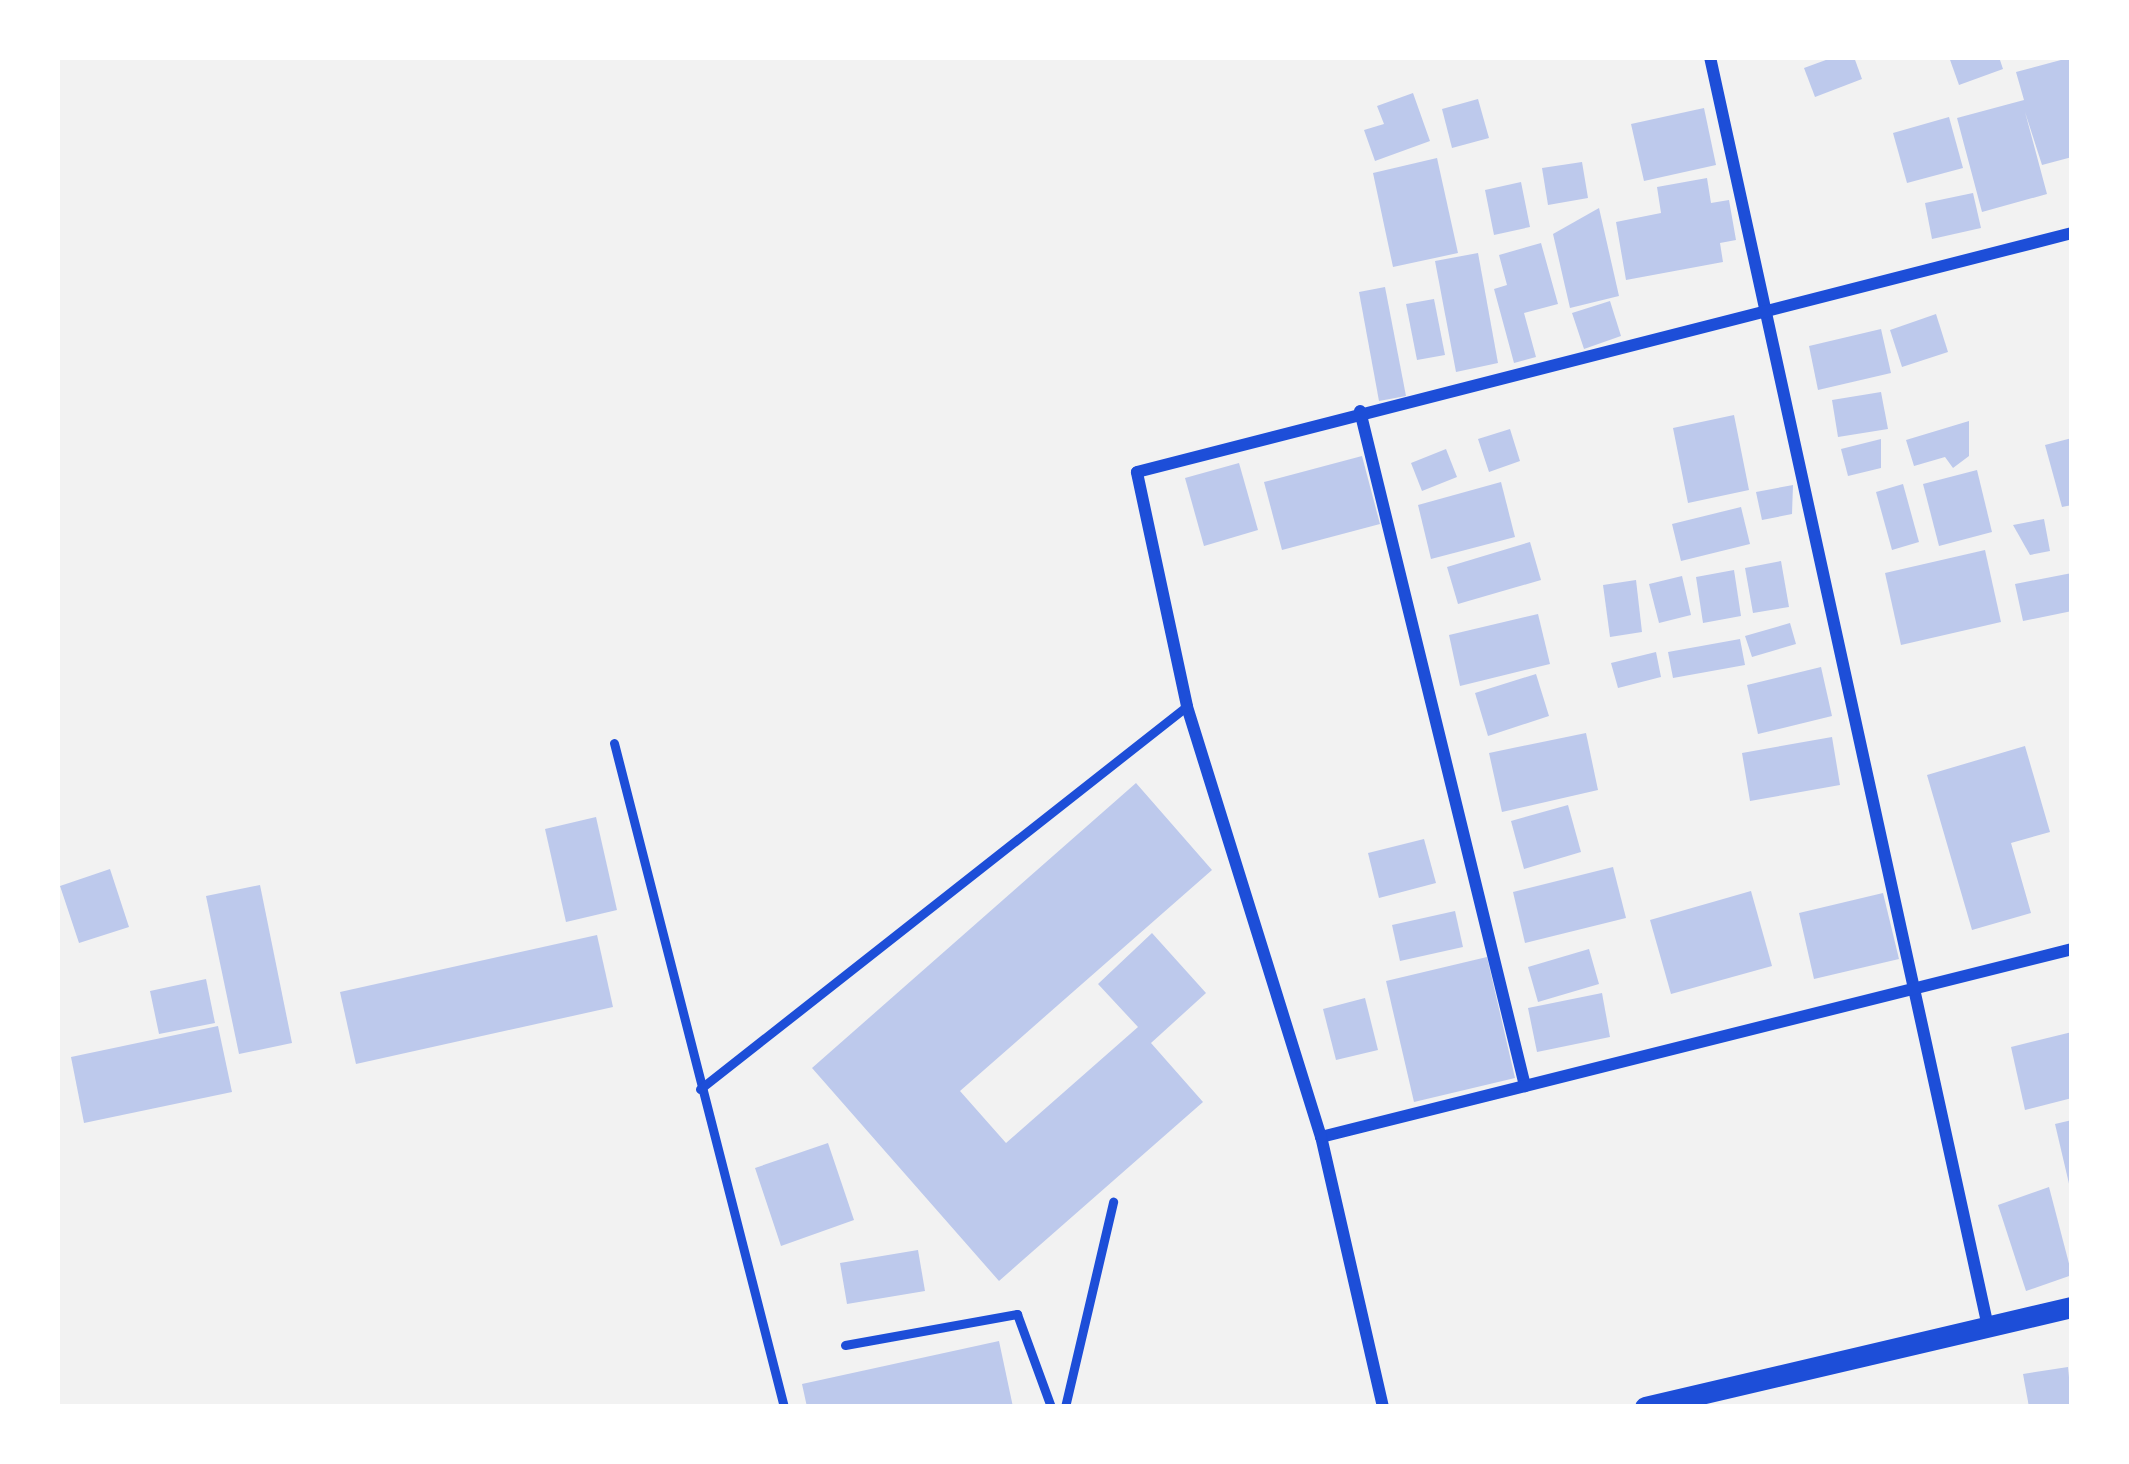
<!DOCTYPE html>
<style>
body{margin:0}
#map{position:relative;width:2129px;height:1464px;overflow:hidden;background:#f2f2f2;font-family:Lato,sans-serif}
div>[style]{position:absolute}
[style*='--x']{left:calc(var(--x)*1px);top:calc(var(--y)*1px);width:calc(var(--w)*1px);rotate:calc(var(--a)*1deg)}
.building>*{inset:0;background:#bdc9ec}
.service>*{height:9px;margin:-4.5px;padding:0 4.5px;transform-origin:4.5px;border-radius:4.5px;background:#1d4ed8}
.minor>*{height:12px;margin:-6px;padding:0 6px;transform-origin:6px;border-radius:6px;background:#1d4ed8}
.tertiary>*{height:21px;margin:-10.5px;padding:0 10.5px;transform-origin:10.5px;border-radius:10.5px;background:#1d4ed8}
span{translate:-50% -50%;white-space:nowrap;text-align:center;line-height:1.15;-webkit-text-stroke:10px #fff;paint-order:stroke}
.frame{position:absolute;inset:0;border:60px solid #fff;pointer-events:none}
</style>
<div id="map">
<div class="building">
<div style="clip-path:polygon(1834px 57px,1854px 57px,1862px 79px,1815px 97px,1804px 68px)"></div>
<div style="clip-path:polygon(1949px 57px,1999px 57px,2003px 69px,1959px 85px)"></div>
<div style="clip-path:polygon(2072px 57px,2072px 157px,2042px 165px,2025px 112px,2047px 194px,1982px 212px,1957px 118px,2024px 100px,2016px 72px)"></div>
<div style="clip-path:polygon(1413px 93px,1430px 141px,1375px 161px,1364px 130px,1384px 124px,1377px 106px)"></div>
<div style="clip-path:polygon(1478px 99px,1489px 138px,1452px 148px,1442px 109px)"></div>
<div style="clip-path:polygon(1704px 108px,1716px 165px,1644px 181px,1631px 124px)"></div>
<div style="clip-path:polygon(1949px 117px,1963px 168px,1907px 183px,1893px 133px)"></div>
<div style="clip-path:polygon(1437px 158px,1458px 253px,1393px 267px,1373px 173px)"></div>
<div style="clip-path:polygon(1582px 162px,1588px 198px,1548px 205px,1542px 168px)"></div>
<div style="clip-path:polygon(1707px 178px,1711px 203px,1729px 200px,1736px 240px,1720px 243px,1723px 262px,1626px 280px,1616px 222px,1661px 213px,1657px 187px)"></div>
<div style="clip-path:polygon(1521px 182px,1530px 227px,1494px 235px,1485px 190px)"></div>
<div style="clip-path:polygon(1973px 193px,1981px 228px,1932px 239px,1925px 203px)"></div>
<div style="clip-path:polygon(1599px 208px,1619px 296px,1570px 308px,1553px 234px)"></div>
<div style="clip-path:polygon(1541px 243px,1558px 304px,1524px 313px,1536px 357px,1514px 363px,1494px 289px,1507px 285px,1499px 255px)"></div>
<div style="clip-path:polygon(1478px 253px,1498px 363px,1456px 372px,1435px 261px)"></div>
<div style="clip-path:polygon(1385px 287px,1406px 396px,1379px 401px,1359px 292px)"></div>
<div style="clip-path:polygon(1434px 299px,1445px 355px,1417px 360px,1406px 304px)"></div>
<div style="clip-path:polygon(1610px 301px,1621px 336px,1584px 349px,1572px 313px)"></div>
<div style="clip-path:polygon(1936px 314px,1948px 352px,1902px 367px,1890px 330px)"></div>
<div style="clip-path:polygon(1881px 329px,1891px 373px,1818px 390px,1809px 346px)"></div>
<div style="clip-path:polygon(1881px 392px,1888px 429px,1838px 437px,1832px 400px)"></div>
<div style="clip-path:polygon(1734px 415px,1749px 490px,1688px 503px,1673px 428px)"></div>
<div style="clip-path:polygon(1969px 421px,1969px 456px,1953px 468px,1945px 457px,1914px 466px,1906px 440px)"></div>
<div style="clip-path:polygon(1510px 429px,1520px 461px,1489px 472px,1478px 439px)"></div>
<div style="clip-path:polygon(2072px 438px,2072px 505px,2062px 507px,2045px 445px)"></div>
<div style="clip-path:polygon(1881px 439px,1881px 468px,1848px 476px,1841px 449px)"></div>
<div style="clip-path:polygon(1446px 449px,1457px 477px,1422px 491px,1411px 463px)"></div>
<div style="clip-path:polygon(1362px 456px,1380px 524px,1282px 550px,1264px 482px)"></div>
<div style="clip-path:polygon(1239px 463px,1258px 530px,1204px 546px,1185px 478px)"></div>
<div style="clip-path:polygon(1977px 470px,1992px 532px,1939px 546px,1923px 484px)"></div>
<div style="clip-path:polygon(1501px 482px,1515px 537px,1431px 559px,1418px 505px)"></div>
<div style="clip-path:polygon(1903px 484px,1919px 542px,1892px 550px,1876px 492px)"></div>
<div style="clip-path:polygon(1793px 485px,1792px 514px,1762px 520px,1756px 492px)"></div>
<div style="clip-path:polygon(1741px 507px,1750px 544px,1681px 561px,1672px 524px)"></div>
<div style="clip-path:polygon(2044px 519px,2050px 551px,2030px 555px,2013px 525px)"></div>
<div style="clip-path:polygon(1530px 542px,1541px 580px,1458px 604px,1447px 567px)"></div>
<div style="clip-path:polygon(1985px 550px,2001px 622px,1901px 645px,1885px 573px)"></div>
<div style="clip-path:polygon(1781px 561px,1789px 607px,1753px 613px,1745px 568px)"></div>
<div style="clip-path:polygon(1734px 570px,1741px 616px,1703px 623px,1696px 577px)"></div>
<div style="clip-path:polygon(2072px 573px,2072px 611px,2023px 621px,2015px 584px)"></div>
<div style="clip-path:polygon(1682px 576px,1691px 615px,1659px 623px,1649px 584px)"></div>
<div style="clip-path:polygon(1636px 580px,1642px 632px,1610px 637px,1603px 585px)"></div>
<div style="clip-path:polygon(1538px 614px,1550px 664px,1460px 686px,1449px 635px)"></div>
<div style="clip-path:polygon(1790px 623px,1796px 644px,1752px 657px,1745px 636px)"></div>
<div style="clip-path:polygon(1740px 639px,1745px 665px,1673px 678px,1668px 652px)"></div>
<div style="clip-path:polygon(1656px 652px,1661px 677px,1618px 688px,1611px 663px)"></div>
<div style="clip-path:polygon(1821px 667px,1832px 716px,1758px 734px,1747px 685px)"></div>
<div style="clip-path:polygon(1536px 674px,1549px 716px,1488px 736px,1475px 693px)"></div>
<div style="clip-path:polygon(1586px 733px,1598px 790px,1502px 812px,1489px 753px)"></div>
<div style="clip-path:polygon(1832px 737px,1840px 785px,1750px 801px,1742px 753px)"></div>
<div style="clip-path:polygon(2025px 746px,2050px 832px,2011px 843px,2031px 913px,1972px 930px,1927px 775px)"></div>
<div style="clip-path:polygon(1136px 783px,1212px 870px,960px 1091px,1006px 1143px,1138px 1027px,1098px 984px,1152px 933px,1206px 993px,1151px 1043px,1203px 1102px,999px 1281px,812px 1068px)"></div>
<div style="clip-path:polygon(1568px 805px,1581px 852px,1524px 869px,1511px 821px)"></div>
<div style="clip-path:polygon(596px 817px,617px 910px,566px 922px,545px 829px)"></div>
<div style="clip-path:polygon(1424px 839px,1436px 883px,1379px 898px,1368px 853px)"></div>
<div style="clip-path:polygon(1613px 867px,1626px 918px,1525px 943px,1513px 892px)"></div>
<div style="clip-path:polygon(110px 869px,129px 927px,79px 943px,60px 886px)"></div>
<div style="clip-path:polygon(260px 885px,292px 1043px,239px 1054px,206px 896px)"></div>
<div style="clip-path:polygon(1751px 891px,1772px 966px,1671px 994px,1650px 920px)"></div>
<div style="clip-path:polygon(1883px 893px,1899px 959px,1814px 979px,1799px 913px)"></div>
<div style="clip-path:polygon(1455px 911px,1463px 947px,1400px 961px,1392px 925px)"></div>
<div style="clip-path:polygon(597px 935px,613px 1007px,356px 1064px,340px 992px)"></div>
<div style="clip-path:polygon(1589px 949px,1599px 984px,1538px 1002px,1528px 967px)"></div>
<div style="clip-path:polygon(1487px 957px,1515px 1078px,1414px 1102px,1386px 981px)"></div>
<div style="clip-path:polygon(206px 979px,215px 1023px,159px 1034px,150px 991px)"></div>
<div style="clip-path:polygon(1602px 993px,1610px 1037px,1537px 1052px,1528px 1008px)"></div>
<div style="clip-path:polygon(1365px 998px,1378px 1050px,1336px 1060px,1323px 1009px)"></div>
<div style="clip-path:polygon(218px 1026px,232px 1092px,84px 1123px,71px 1057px)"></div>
<div style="clip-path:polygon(2072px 1032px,2072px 1098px,2025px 1110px,2011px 1047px)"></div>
<div style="clip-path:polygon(2072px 1120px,2072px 1188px,2070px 1188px,2055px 1124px)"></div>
<div style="clip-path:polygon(828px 1143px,854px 1220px,781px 1246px,755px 1168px)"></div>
<div style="clip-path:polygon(2049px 1187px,2072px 1275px,2026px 1291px,1998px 1205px)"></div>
<div style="clip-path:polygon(918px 1250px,925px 1291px,847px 1304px,840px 1263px)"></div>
<div style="clip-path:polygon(999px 1341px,1013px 1407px,807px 1407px,802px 1384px)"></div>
<div style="clip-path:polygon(2068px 1367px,2072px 1407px,2029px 1407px,2023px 1374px)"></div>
</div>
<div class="service">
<div style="--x:614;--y:743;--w:685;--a:75.64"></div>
<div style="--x:700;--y:1089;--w:620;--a:-38.18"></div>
<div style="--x:845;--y:1345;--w:175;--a:-10.2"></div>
<div style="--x:1017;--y:1314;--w:99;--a:69.9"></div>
<div style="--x:1065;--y:1407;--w:211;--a:-76.8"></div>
</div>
<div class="minor">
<div style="--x:1710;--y:57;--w:1300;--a:77.65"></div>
<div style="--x:1360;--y:411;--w:695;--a:76.26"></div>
<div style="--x:1321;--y:1137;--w:774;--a:-14.05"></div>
<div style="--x:1383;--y:1407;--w:277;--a:-102.9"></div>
<div style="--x:1321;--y:1137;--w:451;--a:-107.3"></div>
<div style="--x:1187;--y:706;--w:239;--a:-102.1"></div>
<div style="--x:1137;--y:472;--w:965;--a:-14.34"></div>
</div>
<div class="tertiary">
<div style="--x:1645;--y:1407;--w:439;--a:-13.2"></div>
</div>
<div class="frame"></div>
</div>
